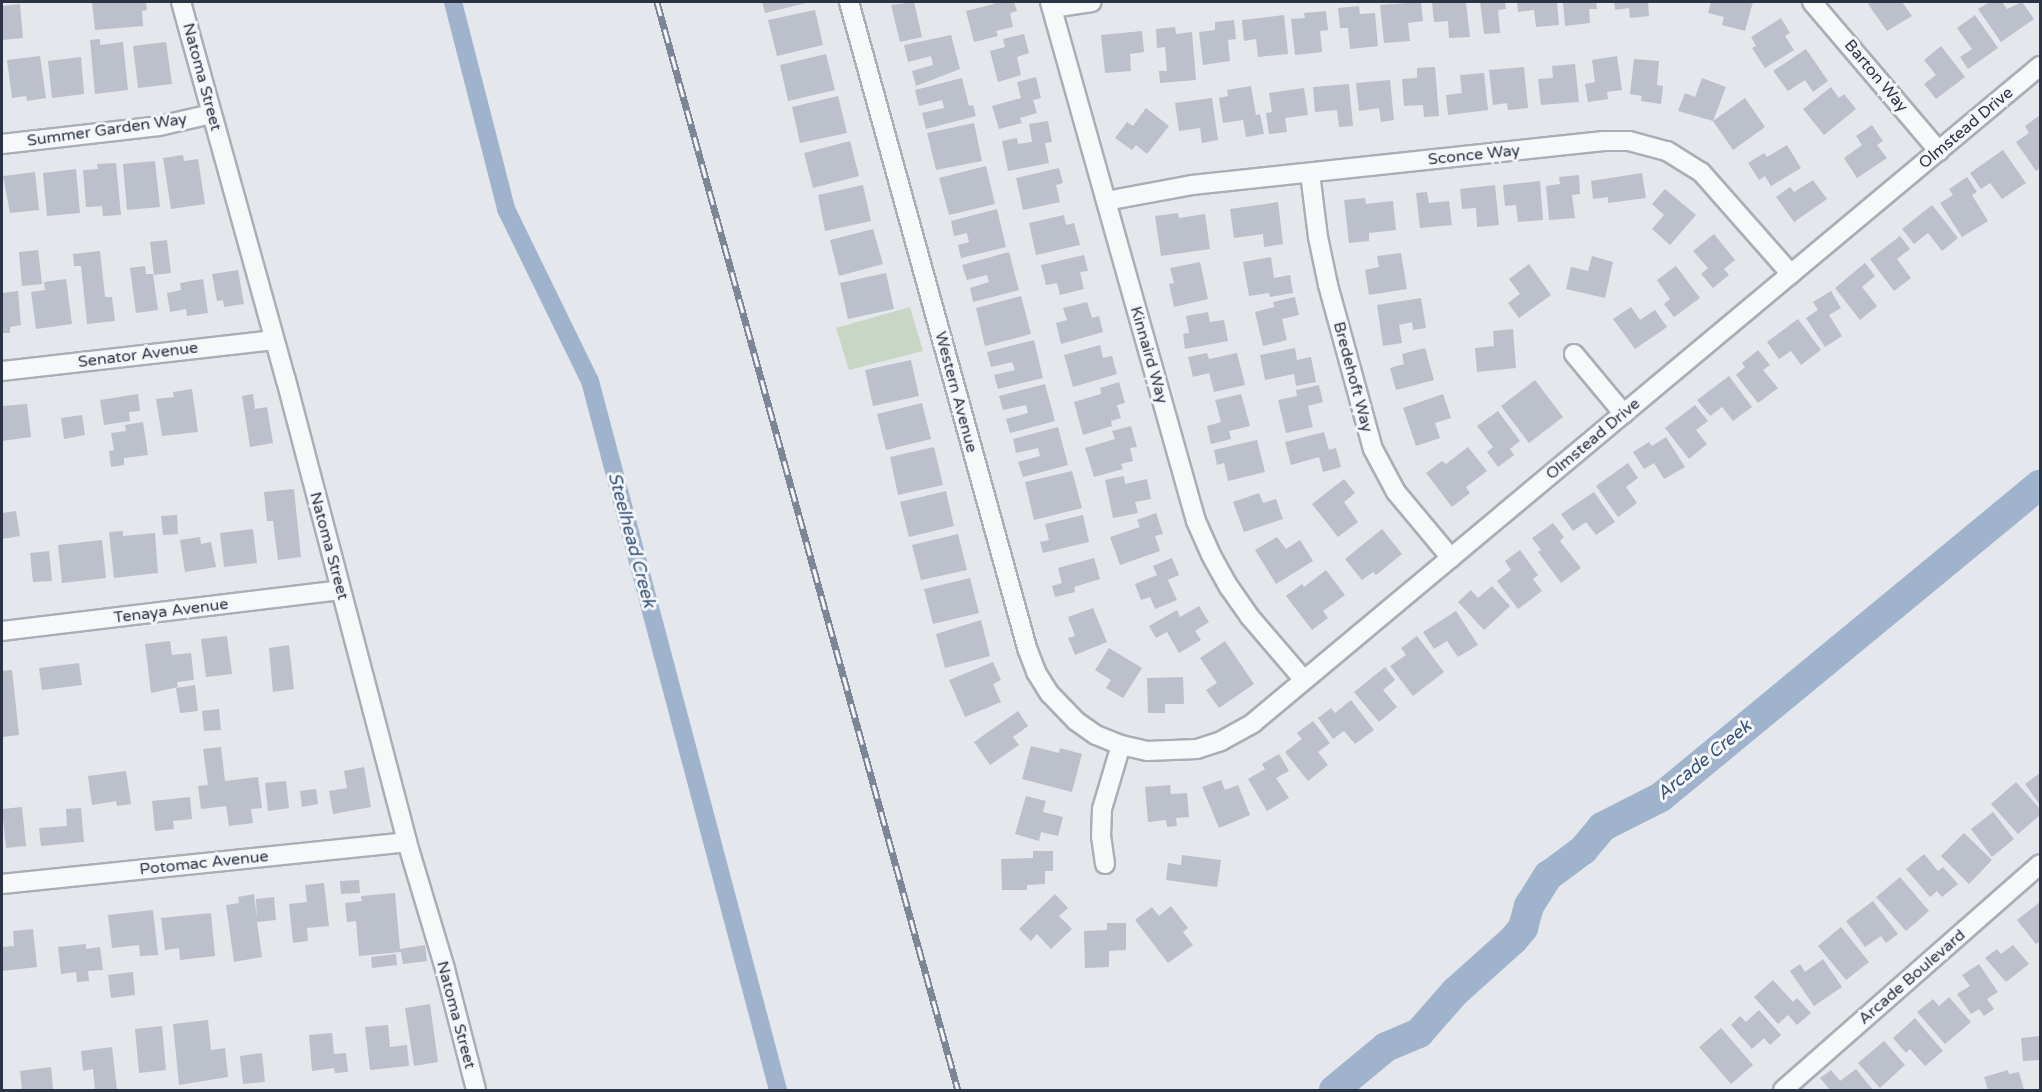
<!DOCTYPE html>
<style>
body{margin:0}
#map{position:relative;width:2042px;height:1092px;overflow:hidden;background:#e4e7ec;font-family:"Varela Round",sans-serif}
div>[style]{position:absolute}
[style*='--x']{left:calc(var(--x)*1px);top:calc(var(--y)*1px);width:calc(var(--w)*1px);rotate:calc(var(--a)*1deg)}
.green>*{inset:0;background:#c9d6c5}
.canal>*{height:18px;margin:-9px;padding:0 9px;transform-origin:9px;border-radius:9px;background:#9fb4cc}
.river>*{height:30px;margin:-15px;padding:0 15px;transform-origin:15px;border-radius:15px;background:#9fb4cc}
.building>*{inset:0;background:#bbc0ca}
.roads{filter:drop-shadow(2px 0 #a9aeb7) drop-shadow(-2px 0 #a9aeb7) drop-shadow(0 2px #a9aeb7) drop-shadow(0 -2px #a9aeb7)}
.minor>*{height:18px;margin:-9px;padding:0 9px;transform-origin:9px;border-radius:9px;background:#f7f8fa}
.rail>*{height:7px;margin-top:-3.5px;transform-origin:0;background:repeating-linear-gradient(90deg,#f4f6f9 0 14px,#7d8696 0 28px);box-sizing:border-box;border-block:2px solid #7d8696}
span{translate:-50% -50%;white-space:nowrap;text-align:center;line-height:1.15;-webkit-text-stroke:6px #f4f6f9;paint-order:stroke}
.street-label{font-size:16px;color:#2b3445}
.water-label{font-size:18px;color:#34527a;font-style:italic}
.frame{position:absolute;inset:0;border:3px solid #2b3445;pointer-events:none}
</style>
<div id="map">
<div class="green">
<div style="clip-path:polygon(910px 307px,923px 351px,849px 370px,836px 328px)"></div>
</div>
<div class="canal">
<div style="--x:453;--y:2;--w:214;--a:75.6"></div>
<div style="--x:506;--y:209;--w:191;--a:64"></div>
<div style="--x:590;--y:381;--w:734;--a:75.15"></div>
</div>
<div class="river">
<div style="--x:1334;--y:1090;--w:67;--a:-39.6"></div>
<div style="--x:1386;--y:1047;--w:36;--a:-23"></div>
<div style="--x:1419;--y:1033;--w:55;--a:-48.7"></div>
<div style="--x:1455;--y:992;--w:78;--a:-41.9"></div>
<div style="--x:1513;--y:940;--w:16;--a:-50"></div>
<div style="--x:1523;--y:928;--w:23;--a:-75"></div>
<div style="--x:1529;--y:906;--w:36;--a:-58"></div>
<div style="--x:1548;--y:876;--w:44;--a:-36.6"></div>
<div style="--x:1583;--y:850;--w:30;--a:-50"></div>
<div style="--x:1602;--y:827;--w:66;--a:-27"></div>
<div style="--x:1661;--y:797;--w:491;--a:-39.5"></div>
</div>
<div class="building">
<div style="clip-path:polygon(92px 2px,146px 2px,147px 10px,142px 11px,143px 26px,95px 30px)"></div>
<div style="clip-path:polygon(762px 2px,810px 2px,765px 13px)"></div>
<div style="clip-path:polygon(914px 2px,922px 37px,900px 42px,891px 5px)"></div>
<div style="clip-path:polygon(993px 2px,1014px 2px,1017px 11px,1010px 13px,1013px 27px,996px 31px,998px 36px,974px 42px,966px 11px,994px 4px)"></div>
<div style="clip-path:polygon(1421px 2px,1423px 21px,1408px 23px,1410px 41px,1384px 43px,1380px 5px)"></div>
<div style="clip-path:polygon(1432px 2px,1466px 2px,1470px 37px,1449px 38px,1448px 21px,1434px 22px)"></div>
<div style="clip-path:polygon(1480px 2px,1505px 2px,1506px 9px,1498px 10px,1500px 33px,1484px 34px)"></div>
<div style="clip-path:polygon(1517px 2px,1557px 2px,1559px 25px,1536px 27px,1534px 10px,1518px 12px)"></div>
<div style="clip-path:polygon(1563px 2px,1596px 2px,1597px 9px,1589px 9px,1590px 23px,1565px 26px)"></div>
<div style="clip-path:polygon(1614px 2px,1648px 2px,1649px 16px,1630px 18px,1629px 8px,1615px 10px)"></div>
<div style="clip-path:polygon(1711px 2px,1753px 2px,1745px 31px,1722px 25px,1724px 17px,1708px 13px)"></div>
<div style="clip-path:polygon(1872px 2px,1902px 2px,1912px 16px,1887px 31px,1868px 4px)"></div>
<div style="clip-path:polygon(1990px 2px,2002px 2px,2007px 9px,2022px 2px,2034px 19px,2001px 42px,1978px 9px)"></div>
<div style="clip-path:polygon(20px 4px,23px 38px,2px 40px,2px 6px)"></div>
<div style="clip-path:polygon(1359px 6px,1360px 14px,1375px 13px,1378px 46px,1350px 49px,1348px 28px,1340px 28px,1338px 8px)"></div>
<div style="clip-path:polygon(815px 10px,823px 45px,777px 56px,768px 20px)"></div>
<div style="clip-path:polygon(1326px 11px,1328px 30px,1320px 31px,1322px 52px,1295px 55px,1291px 19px,1305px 18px,1304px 13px)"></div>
<div style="clip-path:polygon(1284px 15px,1288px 54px,1258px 57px,1256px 39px,1244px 41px,1242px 20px)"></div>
<div style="clip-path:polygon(1975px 15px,1998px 48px,1968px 69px,1960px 57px,1972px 49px,1957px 28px)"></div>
<div style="clip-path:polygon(1781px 18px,1790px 33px,1785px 36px,1794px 50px,1765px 68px,1752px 48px,1756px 46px,1751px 37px)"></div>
<div style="clip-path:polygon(1234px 20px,1236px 39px,1228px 40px,1230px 61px,1203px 65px,1199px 32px,1215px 30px,1215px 22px)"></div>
<div style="clip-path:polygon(1175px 27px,1176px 34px,1192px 32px,1196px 80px,1160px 83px,1159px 71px,1167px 71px,1165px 47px,1157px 48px,1156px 29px)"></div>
<div style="clip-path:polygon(1142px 31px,1144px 52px,1130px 54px,1131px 71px,1105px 73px,1101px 35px)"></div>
<div style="clip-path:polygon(1024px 34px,1029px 53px,1017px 57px,1021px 75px,998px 82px,990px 51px,1005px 47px,1003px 39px)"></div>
<div style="clip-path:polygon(951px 35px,960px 69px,916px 86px,912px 71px,933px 65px,931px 56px,908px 62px,904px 45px)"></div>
<div style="clip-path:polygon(100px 39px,100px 45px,123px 42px,128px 90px,95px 94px,90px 40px)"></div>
<div style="clip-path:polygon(166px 42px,172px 84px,138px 88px,133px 46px)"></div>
<div style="clip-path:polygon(1941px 46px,1965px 77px,1936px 99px,1924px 84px,1936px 75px,1924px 60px)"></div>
<div style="clip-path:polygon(1806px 49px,1828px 81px,1813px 92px,1805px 80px,1788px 91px,1773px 71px)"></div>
<div style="clip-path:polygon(826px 54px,835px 90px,788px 101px,780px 65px)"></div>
<div style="clip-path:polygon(40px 56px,46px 98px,27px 101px,26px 96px,12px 98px,7px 60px)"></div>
<div style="clip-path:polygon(1617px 56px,1622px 90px,1607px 92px,1608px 99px,1588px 102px,1585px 84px,1595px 82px,1592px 60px)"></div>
<div style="clip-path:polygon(81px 57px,84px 94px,52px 98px,48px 61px)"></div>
<div style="clip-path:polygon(1634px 59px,1659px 61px,1657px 85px,1663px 86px,1661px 104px,1641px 101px,1642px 96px,1630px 94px)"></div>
<div style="clip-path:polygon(1575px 64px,1579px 102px,1541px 105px,1538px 79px,1553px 78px,1552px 66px)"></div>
<div style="clip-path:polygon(1435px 67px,1439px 116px,1424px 117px,1423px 105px,1404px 106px,1402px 79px,1417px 78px,1417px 68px)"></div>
<div style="clip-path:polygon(1524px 67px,1528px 108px,1508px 110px,1507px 103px,1493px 105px,1489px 70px)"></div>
<div style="clip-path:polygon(1484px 73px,1488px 110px,1448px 115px,1446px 95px,1462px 93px,1460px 75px)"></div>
<div style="clip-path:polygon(1036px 77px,1041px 98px,1033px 100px,1037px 113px,1020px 118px,1022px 123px,999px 129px,992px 106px,1021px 98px,1017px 82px)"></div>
<div style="clip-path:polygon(962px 78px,969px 106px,973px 105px,976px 116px,926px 129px,922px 113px,944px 108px,942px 100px,919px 106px,915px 90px)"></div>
<div style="clip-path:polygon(1702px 78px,1726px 87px,1713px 121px,1678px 111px,1685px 93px,1695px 97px)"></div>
<div style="clip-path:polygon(1390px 80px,1394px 120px,1381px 122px,1379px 108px,1359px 111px,1356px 83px)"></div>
<div style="clip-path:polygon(1349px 84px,1353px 126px,1339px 127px,1337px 110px,1315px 112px,1313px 87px)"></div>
<div style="clip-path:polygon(1251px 86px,1256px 115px,1260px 114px,1264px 134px,1246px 137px,1243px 120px,1223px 123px,1219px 98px,1228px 96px,1227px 90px)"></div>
<div style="clip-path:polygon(1831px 87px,1839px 98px,1844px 94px,1856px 109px,1824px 135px,1803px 109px)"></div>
<div style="clip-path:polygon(1304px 88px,1308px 115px,1285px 118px,1287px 132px,1269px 134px,1266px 113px,1272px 112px,1269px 93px)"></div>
<div style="clip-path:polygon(838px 96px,847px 133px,800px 143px,792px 107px)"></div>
<div style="clip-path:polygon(1212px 98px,1218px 140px,1202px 143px,1200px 128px,1179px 131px,1175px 103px)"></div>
<div style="clip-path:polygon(1745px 98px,1765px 127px,1733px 150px,1713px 121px)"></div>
<div style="clip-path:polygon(1146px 108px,1169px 126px,1147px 154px,1136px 145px,1132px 150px,1115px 138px,1127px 122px,1133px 126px)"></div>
<div style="clip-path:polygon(2040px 115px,2040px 168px,2036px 171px,2016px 142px,2029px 133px,2025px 126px)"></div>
<div style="clip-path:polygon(1048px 121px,1052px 142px,1045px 143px,1049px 163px,1008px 171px,1002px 141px,1017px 138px,1018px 144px,1032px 142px,1029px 124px)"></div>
<div style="clip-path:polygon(974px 123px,982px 161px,936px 170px,927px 133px)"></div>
<div style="clip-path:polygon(1872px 125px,1883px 141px,1877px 145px,1887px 158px,1857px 178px,1844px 158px,1862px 145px,1856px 136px)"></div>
<div style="clip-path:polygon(850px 141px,859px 176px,813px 188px,804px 153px)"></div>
<div style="clip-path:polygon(1787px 145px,1801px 168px,1771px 186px,1765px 176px,1759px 180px,1748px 163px,1764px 153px,1767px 157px)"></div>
<div style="clip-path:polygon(2003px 150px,2026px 183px,2002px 199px,1990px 183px,1981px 189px,1970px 173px)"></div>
<div style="clip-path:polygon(183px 155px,184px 161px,198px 159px,205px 204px,171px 209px,163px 158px)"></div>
<div style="clip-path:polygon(155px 161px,160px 207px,127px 210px,123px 164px)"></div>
<div style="clip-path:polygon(116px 163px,121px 215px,103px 216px,102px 206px,86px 207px,83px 170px,98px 169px,97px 164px)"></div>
<div style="clip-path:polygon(986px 166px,995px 204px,949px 215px,939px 178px)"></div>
<div style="clip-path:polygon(1059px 168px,1063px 183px,1056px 185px,1060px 202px,1023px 210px,1016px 178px)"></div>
<div style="clip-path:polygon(76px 169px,80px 213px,47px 216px,43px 173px)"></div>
<div style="clip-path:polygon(35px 172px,39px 210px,10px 213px,3px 176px)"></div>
<div style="clip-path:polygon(1642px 173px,1646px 198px,1608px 203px,1608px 197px,1593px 199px,1591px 181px)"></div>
<div style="clip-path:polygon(1579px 175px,1580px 194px,1572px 195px,1575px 218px,1549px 220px,1546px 186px,1560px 184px,1559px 177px)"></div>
<div style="clip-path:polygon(1967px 177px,1977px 192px,1972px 195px,1988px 221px,1962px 237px,1940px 203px,1953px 195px,1949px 189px)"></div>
<div style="clip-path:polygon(1813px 180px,1827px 199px,1794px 222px,1776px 197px,1790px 187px,1794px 192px)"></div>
<div style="clip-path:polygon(1540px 181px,1543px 220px,1518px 222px,1516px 205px,1505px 206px,1503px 185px)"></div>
<div style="clip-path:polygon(863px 185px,871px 221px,825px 231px,818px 195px)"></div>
<div style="clip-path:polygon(1495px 185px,1499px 225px,1477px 227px,1476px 208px,1462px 209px,1460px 189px)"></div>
<div style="clip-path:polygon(1665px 189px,1696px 215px,1670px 245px,1652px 229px,1664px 215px,1652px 204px)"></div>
<div style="clip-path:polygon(1427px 192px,1429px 203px,1449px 201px,1452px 225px,1420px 228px,1416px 193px)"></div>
<div style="clip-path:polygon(1365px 198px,1366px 204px,1393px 201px,1396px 230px,1369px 233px,1369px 241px,1349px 243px,1344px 200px)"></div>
<div style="clip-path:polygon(1278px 202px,1283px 244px,1264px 247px,1263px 234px,1234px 238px,1230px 209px)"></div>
<div style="clip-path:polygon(1932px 205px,1958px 238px,1942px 251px,1928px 233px,1914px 244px,1902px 229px)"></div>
<div style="clip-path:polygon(997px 209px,1006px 247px,961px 258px,958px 245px,969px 242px,967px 233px,954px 236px,951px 221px)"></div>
<div style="clip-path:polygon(1178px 213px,1179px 218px,1205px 214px,1210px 249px,1161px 256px,1155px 216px)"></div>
<div style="clip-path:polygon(1064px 215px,1066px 225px,1074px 223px,1080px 245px,1036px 255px,1029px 223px)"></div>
<div style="clip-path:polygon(873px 229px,883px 264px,839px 276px,830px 240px)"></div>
<div style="clip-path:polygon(1714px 234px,1735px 260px,1724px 269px,1729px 275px,1713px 288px,1701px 274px,1708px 268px,1693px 251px)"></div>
<div style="clip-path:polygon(1900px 236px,1910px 249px,1897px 259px,1911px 278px,1894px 291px,1870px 259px)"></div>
<div style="clip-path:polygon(167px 240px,171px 273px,154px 275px,150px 242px)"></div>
<div style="clip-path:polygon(38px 250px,42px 284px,22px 286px,19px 252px)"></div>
<div style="clip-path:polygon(100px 251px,105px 297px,112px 297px,115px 321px,87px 324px,81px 266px,74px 266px,73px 254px)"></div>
<div style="clip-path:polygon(1009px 252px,1019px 290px,973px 302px,970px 288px,989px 282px,987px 275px,967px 280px,962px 265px)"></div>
<div style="clip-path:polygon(1401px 253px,1407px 289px,1369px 295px,1365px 270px,1379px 267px,1377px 256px)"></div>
<div style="clip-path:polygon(1084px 255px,1088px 271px,1080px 272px,1084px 289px,1060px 295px,1057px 283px,1046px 285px,1041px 265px)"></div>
<div style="clip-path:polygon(1592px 256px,1613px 262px,1605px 298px,1566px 289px,1571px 267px,1588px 271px)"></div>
<div style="clip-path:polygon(1271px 257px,1274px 278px,1290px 275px,1293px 293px,1270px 297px,1269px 293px,1249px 296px,1243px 262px)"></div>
<div style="clip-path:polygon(1200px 262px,1208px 299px,1174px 307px,1169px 284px,1174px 283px,1170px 268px)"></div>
<div style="clip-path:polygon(1865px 263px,1875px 276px,1862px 287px,1877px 306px,1860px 320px,1835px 288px)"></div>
<div style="clip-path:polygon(1529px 264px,1551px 295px,1519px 318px,1508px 303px,1520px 294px,1509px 279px)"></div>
<div style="clip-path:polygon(145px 266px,146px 274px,153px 274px,158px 310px,136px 313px,130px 268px)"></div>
<div style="clip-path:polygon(1676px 266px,1700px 298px,1674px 317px,1664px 304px,1670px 299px,1657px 280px)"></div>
<div style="clip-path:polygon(238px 270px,244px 304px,224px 307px,223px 300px,217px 301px,212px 274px)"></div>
<div style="clip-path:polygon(886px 273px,894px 309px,848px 319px,840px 283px)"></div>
<div style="clip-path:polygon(66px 279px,72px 324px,36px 329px,31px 292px,45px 290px,44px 282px)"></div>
<div style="clip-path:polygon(203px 279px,208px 313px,187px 316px,186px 309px,170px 312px,167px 293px,181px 290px,180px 283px)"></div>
<div style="clip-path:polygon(18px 291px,21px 325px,10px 327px,10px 333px,2px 333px,2px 293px)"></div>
<div style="clip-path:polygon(1831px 291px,1841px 308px,1829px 315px,1842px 336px,1825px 347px,1806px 318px,1818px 310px,1813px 302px)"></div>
<div style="clip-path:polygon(1021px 296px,1031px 334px,985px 346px,976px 308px)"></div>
<div style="clip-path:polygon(1295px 297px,1299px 315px,1282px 319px,1287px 340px,1263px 346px,1255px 312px,1274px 307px,1273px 302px)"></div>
<div style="clip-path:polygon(1421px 298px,1426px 328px,1413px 330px,1412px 322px,1399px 325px,1402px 343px,1383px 346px,1377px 305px)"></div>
<div style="clip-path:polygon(1087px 302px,1092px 318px,1099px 316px,1103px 332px,1061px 344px,1056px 323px,1067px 320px,1063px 308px)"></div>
<div style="clip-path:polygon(1631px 307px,1640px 320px,1655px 310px,1667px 327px,1635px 349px,1613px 319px)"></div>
<div style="clip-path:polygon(1208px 312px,1210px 322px,1224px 320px,1228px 341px,1185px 349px,1183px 334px,1189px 333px,1186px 316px)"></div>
<div style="clip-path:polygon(1798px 319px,1821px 350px,1801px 365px,1791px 351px,1779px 359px,1767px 342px)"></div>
<div style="clip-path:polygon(1513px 329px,1516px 368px,1477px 372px,1475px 348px,1494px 346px,1493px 331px)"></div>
<div style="clip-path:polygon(1034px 340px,1043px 378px,998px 389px,994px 375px,1015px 370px,1012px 362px,991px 367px,987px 352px)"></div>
<div style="clip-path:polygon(1100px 345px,1103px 358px,1112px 356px,1117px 374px,1073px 387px,1064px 355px)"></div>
<div style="clip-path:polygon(1295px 348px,1297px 360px,1311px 357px,1316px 382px,1296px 386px,1294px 374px,1265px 380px,1260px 355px)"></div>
<div style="clip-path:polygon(1425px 348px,1434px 380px,1396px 390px,1390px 368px,1404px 364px,1402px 354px)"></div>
<div style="clip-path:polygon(1758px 350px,1770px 365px,1763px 370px,1778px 388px,1758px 403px,1736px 375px,1745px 367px,1742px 363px)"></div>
<div style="clip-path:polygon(1207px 353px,1209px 359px,1237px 353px,1245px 385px,1214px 392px,1209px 373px,1193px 377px,1188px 357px)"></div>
<div style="clip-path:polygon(911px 360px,919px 396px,873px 406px,865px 370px)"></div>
<div style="clip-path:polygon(1729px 376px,1752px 407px,1733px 421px,1722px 407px,1710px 416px,1697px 400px)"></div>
<div style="clip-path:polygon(1535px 380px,1563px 417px,1529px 443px,1501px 406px)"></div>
<div style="clip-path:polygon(1119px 382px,1125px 403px,1117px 405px,1121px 418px,1111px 421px,1112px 426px,1083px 435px,1074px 402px,1101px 394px,1100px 388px)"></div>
<div style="clip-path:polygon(1045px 384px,1055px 421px,1010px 433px,1006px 419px,1028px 413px,1026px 405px,1003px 410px,999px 396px)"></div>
<div style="clip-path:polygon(1319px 385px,1323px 402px,1308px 406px,1313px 427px,1286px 433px,1278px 400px,1297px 396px,1296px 390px)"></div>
<div style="clip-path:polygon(192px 389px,198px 432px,162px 436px,156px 399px,174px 397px,173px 392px)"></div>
<div style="clip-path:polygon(138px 394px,140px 411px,129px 412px,130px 421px,104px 425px,100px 400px)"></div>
<div style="clip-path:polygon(253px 394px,255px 409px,267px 407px,273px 443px,250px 447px,242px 396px)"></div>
<div style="clip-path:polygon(1241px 394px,1250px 426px,1229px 431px,1231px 439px,1211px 444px,1207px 426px,1221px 422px,1215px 400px)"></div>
<div style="clip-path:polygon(1443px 394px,1451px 418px,1435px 423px,1440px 438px,1416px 446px,1403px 408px)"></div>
<div style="clip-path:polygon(922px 403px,931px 439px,886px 450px,877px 414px)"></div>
<div style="clip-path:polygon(27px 404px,31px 437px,2px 441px,2px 406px)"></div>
<div style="clip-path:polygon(1695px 405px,1708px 421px,1696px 430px,1707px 444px,1689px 459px,1665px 428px)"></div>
<div style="clip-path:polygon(1498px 411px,1520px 441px,1510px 449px,1514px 455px,1498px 467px,1487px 452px,1493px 447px,1477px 426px)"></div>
<div style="clip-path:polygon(82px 415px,85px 435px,64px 439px,61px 418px)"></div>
<div style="clip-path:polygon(143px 422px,148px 455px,124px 458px,124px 465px,111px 467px,109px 451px,114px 450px,111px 433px,126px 431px,125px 425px)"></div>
<div style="clip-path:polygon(1131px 426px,1137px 447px,1130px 448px,1133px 461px,1121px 464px,1123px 469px,1094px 477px,1085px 448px,1115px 439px,1112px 431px)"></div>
<div style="clip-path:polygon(1058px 427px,1068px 465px,1023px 477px,1018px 462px,1040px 456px,1038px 448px,1016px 453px,1013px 439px)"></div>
<div style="clip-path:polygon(1324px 432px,1329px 450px,1336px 448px,1341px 467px,1323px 472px,1319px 457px,1291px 465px,1285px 442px)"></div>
<div style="clip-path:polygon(1666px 437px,1685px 467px,1664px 479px,1654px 463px,1644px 469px,1633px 452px,1649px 442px,1652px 446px)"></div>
<div style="clip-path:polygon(1257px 440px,1265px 472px,1228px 481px,1224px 463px,1217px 465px,1214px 450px)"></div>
<div style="clip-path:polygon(934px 447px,943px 485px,898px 495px,890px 457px)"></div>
<div style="clip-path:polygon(1468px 447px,1487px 471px,1466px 487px,1470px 493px,1452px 507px,1426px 473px,1442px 461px,1446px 464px)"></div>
<div style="clip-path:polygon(1628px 463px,1638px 478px,1626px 487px,1637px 503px,1618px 517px,1596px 486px)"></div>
<div style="clip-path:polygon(1072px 471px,1082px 508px,1034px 520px,1025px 482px)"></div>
<div style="clip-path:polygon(1124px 476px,1125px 484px,1147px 479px,1151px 499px,1135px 502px,1138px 513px,1113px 518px,1105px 480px)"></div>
<div style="clip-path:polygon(1344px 479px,1355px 493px,1344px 502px,1358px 522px,1338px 537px,1312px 504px)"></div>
<div style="clip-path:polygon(294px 489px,301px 557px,278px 560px,273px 521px,267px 521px,264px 492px)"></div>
<div style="clip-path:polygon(946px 491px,954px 526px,909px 537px,900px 502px)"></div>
<div style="clip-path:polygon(1594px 492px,1615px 522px,1596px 535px,1586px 522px,1573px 531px,1561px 514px)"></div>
<div style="clip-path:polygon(1259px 493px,1263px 503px,1276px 499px,1283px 519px,1244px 532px,1233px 502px)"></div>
<div style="clip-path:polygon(16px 511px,20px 536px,2px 539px,2px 513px)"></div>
<div style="clip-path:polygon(1156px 513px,1163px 534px,1155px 536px,1160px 551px,1120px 565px,1110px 537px,1140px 527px,1137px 520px)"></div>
<div style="clip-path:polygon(177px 515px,178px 534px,163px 535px,161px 516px)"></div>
<div style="clip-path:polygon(1083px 515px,1089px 542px,1043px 553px,1040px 542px,1049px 540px,1045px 524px)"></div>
<div style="clip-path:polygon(1553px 523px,1564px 537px,1560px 541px,1581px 568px,1561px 583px,1538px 552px,1541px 550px,1532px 538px)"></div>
<div style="clip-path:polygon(253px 529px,257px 563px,224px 567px,220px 533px)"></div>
<div style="clip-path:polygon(1382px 529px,1402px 554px,1376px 575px,1373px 572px,1362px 580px,1345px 559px)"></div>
<div style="clip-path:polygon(123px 531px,123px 536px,155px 533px,158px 573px,114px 578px,109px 532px)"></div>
<div style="clip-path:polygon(958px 534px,967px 570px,921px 580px,912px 545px)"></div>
<div style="clip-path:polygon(200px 537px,201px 544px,211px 542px,216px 567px,185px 572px,180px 540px)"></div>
<div style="clip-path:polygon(1277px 537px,1286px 549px,1300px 540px,1313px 561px,1276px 584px,1255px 550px)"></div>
<div style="clip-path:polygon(102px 540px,106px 578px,62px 583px,58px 545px)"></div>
<div style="clip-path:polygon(1520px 550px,1538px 575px,1533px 579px,1542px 591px,1518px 609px,1497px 581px,1511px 570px,1505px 561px)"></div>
<div style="clip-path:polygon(49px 551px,52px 581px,33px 582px,30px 553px)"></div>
<div style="clip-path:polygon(1094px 558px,1100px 579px,1074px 587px,1075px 592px,1055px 597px,1052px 586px,1062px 583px,1058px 568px)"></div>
<div style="clip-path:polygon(1172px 558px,1179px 575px,1168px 580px,1177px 600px,1155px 609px,1150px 597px,1141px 600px,1135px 584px,1157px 575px,1153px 566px)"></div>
<div style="clip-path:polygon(1326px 570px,1345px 595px,1323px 611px,1328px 618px,1312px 630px,1286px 596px,1302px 584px,1304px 587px)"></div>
<div style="clip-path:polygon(970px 578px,979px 613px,933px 624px,924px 589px)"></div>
<div style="clip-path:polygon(1492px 586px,1510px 606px,1484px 630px,1458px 602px,1471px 590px,1478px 598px)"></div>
<div style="clip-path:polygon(1199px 606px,1209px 622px,1195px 631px,1201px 640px,1179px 653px,1167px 632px,1156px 638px,1149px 626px,1177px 610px,1180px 617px)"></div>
<div style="clip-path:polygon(1093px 608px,1107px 642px,1075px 655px,1068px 638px,1075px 636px,1068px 617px)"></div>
<div style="clip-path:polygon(1456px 611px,1478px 645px,1458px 657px,1447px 641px,1434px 649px,1423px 632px)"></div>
<div style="clip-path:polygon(981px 620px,990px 656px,945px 668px,936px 634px)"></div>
<div style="clip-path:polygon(227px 636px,232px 674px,206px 677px,201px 639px)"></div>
<div style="clip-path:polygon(1417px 636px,1444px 672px,1413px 696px,1390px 666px,1406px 655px,1401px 648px)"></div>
<div style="clip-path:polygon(170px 641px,172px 655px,191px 653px,194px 680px,177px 682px,178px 687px,151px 693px,145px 644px)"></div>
<div style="clip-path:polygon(1225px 641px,1254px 684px,1219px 708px,1206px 690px,1217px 683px,1200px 658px)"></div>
<div style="clip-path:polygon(289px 645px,294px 689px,273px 692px,269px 648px)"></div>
<div style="clip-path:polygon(1109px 648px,1142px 668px,1123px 698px,1106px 688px,1111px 680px,1095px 670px)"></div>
<div style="clip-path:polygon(993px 662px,1001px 680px,993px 684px,1001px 702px,965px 717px,949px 680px)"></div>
<div style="clip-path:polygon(79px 663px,82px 685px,42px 690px,39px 668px)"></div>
<div style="clip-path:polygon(1385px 667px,1395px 680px,1383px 690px,1397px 707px,1379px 722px,1354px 692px)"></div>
<div style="clip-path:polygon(12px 670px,19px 735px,2px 737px,2px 671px)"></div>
<div style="clip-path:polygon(1183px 677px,1184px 704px,1165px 704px,1165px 713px,1148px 713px,1147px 678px)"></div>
<div style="clip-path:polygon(195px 685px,198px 711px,180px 713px,176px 688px)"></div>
<div style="clip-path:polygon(1351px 700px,1374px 730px,1355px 744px,1344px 731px,1333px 739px,1318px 718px,1331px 708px,1335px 713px)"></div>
<div style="clip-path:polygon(219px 709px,221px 730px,204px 731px,202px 711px)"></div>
<div style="clip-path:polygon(1018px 711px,1028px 726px,1013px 737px,1019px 745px,990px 765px,974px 742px)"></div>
<div style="clip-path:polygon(1313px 721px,1330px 743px,1318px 752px,1328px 765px,1308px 781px,1285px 752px,1302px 739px,1297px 733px)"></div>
<div style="clip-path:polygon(1031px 746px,1059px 753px,1060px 748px,1082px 754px,1072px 792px,1022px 779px)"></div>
<div style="clip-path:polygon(221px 747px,225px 781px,258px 777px,262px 808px,251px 809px,253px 823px,229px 826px,226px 806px,201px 809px,198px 786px,208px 785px,203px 749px)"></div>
<div style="clip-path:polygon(1279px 754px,1289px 771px,1276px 778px,1289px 798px,1267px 811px,1248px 779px,1265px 769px,1262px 764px)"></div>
<div style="clip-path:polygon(364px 767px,371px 807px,333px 814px,329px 791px,347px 788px,344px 771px)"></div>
<div style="clip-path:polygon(126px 771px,131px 804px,117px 806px,116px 801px,92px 805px,88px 776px)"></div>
<div style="clip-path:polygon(2040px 773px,2040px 805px,2025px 784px)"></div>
<div style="clip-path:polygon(1221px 780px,1225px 790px,1238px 785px,1250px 815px,1219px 828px,1202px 787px)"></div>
<div style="clip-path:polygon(286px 781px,289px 808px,268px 811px,265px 783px)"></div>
<div style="clip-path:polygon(2016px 782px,2040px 809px,2040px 815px,2018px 834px,1991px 804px)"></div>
<div style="clip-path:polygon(1170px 785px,1171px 794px,1187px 793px,1189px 817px,1176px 818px,1177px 826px,1167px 827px,1166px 820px,1148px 822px,1145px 787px)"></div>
<div style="clip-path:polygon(316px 789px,318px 804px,302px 807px,300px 791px)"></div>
<div style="clip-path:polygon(1026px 796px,1046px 801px,1043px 812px,1063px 817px,1058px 836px,1041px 832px,1039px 841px,1015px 834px)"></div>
<div style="clip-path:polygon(190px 797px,192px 819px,173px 821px,174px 829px,155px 831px,152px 801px)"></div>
<div style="clip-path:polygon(22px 807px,26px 846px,6px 848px,2px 809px)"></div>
<div style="clip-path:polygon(81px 808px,84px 842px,41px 846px,39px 828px,67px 826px,66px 809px)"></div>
<div style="clip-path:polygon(1993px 812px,2014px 839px,1992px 857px,1971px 829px)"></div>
<div style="clip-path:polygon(1964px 833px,1992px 860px,1969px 884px,1941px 856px)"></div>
<div style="clip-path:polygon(1033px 851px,1053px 851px,1053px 871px,1045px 871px,1045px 884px,1027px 885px,1027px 890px,1002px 890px,1001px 859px,1033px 858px)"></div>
<div style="clip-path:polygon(1924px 854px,1938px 871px,1943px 867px,1958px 884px,1942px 897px,1937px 891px,1930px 897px,1906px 869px)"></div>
<div style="clip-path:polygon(1182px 855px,1221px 860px,1217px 887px,1166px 880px,1168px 863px,1181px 865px)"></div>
<div style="clip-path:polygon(1900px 877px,1929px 911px,1906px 931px,1876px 897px)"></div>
<div style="clip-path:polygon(359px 880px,360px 893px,341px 894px,340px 881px)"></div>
<div style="clip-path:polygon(324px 883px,329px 926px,307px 928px,308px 941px,293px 943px,289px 904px,307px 902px,305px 885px)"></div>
<div style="clip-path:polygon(395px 893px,400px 949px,425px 945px,427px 961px,403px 964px,401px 952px,359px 956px,356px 921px,347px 922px,345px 903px,362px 901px,361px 896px)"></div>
<div style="clip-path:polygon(254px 894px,257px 919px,256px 899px,274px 897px,276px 920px,257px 922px,262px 957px,234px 962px,226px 905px,239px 903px,238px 897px)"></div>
<div style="clip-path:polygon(1055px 894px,1068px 908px,1059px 916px,1072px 929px,1051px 949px,1037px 934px,1031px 941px,1019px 929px)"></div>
<div style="clip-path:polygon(1873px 901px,1898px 934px,1886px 943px,1881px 936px,1865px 947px,1846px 921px)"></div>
<div style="clip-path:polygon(2040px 902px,2040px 941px,2036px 944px,2017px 920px)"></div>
<div style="clip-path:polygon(1171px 906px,1188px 928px,1183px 932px,1193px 945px,1168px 963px,1135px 920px,1152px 907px,1159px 916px)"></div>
<div style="clip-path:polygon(153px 910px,158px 955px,140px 956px,139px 945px,112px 948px,108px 915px)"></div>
<div style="clip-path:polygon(211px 913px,215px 956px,180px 960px,179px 948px,165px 950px,161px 918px)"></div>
<div style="clip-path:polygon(1107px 923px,1126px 923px,1126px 950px,1109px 951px,1109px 967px,1085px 968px,1084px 931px,1107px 930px)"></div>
<div style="clip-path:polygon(1841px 927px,1869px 962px,1846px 980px,1818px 946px)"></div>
<div style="clip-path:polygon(33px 929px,37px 967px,2px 971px,2px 947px,14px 946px,13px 931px)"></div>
<div style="clip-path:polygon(86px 944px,86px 949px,100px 947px,103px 970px,88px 971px,89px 981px,77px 982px,76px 972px,61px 974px,58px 947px)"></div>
<div style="clip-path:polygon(2013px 945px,2029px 964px,2006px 982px,1985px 958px,1997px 949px,2001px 954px)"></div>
<div style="clip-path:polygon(396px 954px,397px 965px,372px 968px,371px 957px)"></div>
<div style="clip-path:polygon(1823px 959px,1842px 987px,1814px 1006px,1790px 971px,1800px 964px,1805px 972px)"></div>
<div style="clip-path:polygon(1979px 964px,1998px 992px,1987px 999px,1994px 1009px,1984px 1016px,1979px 1009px,1971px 1014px,1957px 994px,1970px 986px,1962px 975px)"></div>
<div style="clip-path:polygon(133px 972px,135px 995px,111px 998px,108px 975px)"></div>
<div style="clip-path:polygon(1773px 980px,1793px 1002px,1797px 998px,1811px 1013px,1797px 1025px,1788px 1015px,1778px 1024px,1754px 997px)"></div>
<div style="clip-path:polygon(1949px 997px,1971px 1022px,1945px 1044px,1917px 1012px,1933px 999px,1939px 1006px)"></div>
<div style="clip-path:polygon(430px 1004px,438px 1062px,414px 1066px,405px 1008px)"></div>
<div style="clip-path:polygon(1759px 1010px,1781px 1035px,1770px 1045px,1764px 1038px,1752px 1049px,1731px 1025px,1740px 1016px,1746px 1022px)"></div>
<div style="clip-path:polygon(1915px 1018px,1943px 1051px,1925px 1066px,1910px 1049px,1906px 1053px,1893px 1038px)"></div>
<div style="clip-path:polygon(208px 1020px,211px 1050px,225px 1048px,228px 1077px,179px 1085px,173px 1024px)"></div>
<div style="clip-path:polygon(388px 1025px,390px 1047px,407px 1045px,409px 1066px,370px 1070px,365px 1027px)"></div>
<div style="clip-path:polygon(162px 1026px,166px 1070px,139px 1073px,135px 1029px)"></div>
<div style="clip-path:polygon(1721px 1028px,1753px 1065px,1731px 1084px,1699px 1047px)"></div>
<div style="clip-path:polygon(332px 1033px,334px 1054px,346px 1053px,348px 1072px,335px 1073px,334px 1068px,312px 1071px,309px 1035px)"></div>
<div style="clip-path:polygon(2040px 1036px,2040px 1060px,2023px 1061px,2021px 1038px)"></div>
<div style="clip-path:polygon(1884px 1041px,1905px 1065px,1880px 1088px,1858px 1063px)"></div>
<div style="clip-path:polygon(112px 1047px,117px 1090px,95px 1090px,93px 1069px,83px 1071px,81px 1051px)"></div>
<div style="clip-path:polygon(262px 1053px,265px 1082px,243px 1084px,240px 1056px)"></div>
<div style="clip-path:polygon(51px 1067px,53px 1090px,22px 1090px,20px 1071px)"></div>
<div style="clip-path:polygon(1856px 1069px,1873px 1090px,1830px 1090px,1820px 1078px,1831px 1070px,1840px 1081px)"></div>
<div style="clip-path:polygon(2008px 1070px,2009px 1074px,2019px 1072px,2024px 1090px,1988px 1090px,1984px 1077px)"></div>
</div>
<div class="roads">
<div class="minor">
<div style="--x:181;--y:2;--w:392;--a:74.5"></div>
<div style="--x:286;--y:380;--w:478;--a:75.3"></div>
<div style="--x:407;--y:842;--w:133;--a:73.3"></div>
<div style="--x:445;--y:969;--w:125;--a:75.6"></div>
<div style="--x:849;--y:2;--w:670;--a:74.59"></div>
<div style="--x:1027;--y:648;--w:26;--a:69"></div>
<div style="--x:1036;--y:672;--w:25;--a:58"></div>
<div style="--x:1049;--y:693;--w:39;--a:46"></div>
<div style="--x:1076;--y:721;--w:24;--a:35"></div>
<div style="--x:1096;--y:735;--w:27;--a:22"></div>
<div style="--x:1121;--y:745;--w:27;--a:13"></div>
<div style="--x:1147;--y:751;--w:50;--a:-2.3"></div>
<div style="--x:1197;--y:749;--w:25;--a:-18"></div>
<div style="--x:1221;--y:741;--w:37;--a:-29"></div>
<div style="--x:1253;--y:723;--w:1025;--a:-39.86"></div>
<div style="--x:1050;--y:2;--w:539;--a:74.29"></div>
<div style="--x:1196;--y:521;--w:37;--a:66"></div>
<div style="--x:1211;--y:555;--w:37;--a:61"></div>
<div style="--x:1229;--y:587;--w:37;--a:55"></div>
<div style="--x:1250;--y:617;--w:83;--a:49.4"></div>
<div style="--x:1812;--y:2;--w:196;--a:49.6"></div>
<div style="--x:1052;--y:8;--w:40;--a:-8.5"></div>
<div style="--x:2;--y:144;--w:158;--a:-6.5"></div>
<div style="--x:159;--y:126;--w:54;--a:-12.8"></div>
<div style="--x:1310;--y:173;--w:64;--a:82.9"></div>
<div style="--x:1318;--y:237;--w:49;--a:78.2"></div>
<div style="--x:1328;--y:285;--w:170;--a:74.7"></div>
<div style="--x:1373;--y:449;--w:49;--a:61.9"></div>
<div style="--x:1396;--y:492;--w:86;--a:50.2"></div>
<div style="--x:1106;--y:201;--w:87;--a:-10.5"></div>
<div style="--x:1192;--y:185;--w:414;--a:-6.1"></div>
<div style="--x:1604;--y:141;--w:25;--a:0"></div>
<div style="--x:1629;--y:141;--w:39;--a:15"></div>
<div style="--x:1667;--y:151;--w:40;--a:32"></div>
<div style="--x:1701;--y:172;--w:136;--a:48.6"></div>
<div style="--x:1574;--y:354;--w:78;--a:50.2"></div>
<div style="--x:2;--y:371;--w:274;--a:-6.5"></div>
<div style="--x:2;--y:631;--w:340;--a:-6.9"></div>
<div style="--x:1105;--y:864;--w:27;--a:-98"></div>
<div style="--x:1101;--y:837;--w:28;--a:-88"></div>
<div style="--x:1102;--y:809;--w:67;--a:-73.5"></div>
<div style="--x:2;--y:884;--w:407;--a:-5.9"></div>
<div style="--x:1783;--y:1090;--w:342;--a:-41.3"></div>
</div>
</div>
<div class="rail">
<div style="--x:657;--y:2;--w:1129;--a:74.54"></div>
</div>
<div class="street-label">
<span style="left:1876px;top:76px;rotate:50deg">Barton Way</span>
<span style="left:202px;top:77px;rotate:75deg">Natoma Street</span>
<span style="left:1966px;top:128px;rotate:-40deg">Olmstead Drive</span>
<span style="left:107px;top:130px;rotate:-8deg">Summer Garden Way</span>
<span style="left:1474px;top:155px;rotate:-6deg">Sconce Way</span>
<span style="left:138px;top:355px;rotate:-7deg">Senator Avenue</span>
<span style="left:1149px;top:355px;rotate:74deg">Kinnaird Way</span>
<span style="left:1353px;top:377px;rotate:75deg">Bredehoft Way</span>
<span style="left:956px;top:392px;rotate:75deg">Western Avenue</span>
<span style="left:1593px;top:439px;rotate:-40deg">Olmstead Drive</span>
<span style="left:329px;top:546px;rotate:75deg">Natoma Street</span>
<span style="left:171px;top:611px;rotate:-7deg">Tenaya Avenue</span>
<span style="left:204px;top:863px;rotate:-6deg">Potomac Avenue</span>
<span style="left:1912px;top:977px;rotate:-41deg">Arcade Boulevard</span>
<span style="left:456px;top:1015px;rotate:75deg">Natoma Street</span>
</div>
<div class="water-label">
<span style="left:632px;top:540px;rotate:75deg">Steelhead Creek</span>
<span style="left:1704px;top:760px;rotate:-39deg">Arcade Creek</span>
</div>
<div class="frame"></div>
</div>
